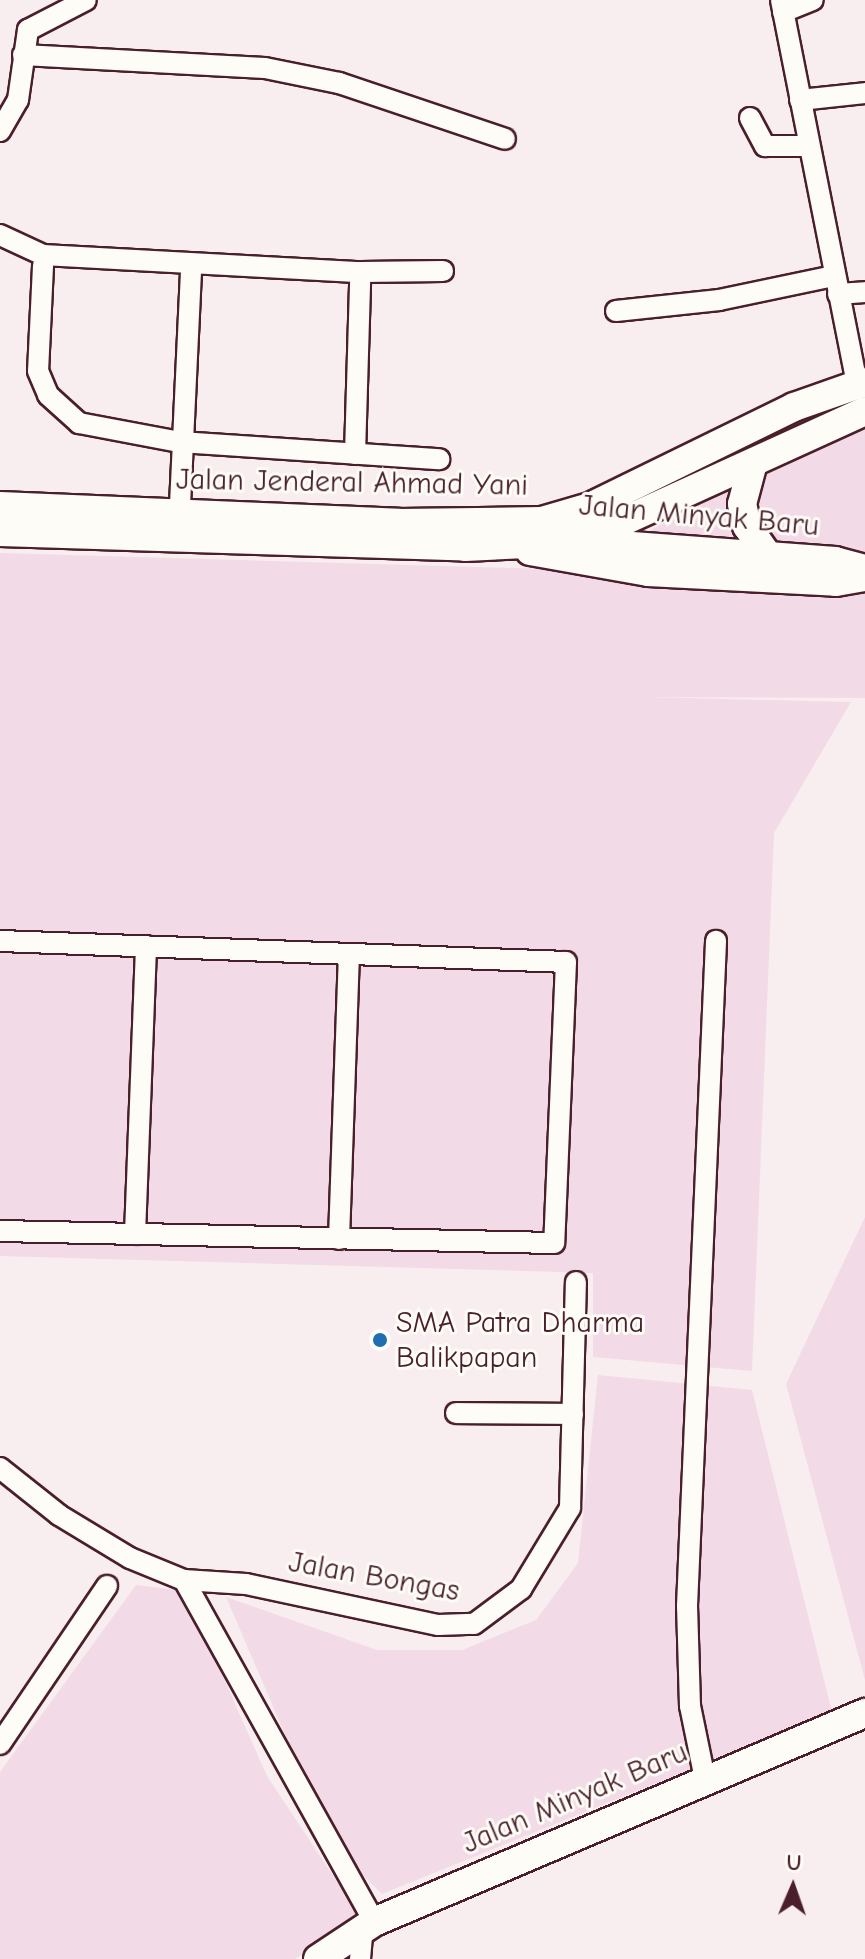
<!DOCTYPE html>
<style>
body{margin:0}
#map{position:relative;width:865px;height:1959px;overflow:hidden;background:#f8edef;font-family:"Comic Neue",sans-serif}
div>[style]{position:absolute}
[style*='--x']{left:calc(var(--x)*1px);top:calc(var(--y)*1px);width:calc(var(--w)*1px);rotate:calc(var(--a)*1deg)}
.built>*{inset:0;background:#f2dbe6}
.roads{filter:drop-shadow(2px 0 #4a1f2b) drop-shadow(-2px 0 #4a1f2b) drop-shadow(0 2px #4a1f2b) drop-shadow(0 -2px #4a1f2b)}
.minor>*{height:20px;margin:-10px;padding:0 10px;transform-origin:10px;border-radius:10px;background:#fdfcf7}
.secondary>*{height:28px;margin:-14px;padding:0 14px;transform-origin:14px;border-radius:14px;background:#fdfcf7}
.dots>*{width:22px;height:22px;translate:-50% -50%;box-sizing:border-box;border:4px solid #fdfcf7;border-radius:50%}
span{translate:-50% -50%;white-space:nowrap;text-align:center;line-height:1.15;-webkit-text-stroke:6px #fdfcf7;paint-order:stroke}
.street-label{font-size:30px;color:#4a1f2b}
.poi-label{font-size:30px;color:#4a1f2b}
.left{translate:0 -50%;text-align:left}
.north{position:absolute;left:753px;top:1847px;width:80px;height:80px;-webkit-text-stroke:6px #fdfcf7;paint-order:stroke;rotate:2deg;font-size:22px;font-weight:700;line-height:32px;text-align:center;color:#4a1f2b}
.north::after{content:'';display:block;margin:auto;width:28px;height:36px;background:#4a1f2b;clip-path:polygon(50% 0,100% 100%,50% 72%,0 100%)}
</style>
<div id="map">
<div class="built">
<div style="clip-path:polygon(865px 430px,865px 698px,646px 697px,851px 702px,774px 833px,752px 1371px,593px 1357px,593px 1273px,0 1256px,0 553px,582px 570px,745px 476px)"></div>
<div style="clip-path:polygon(865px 1217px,865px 1680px,786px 1384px)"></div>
<div style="clip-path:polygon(598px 1375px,752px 1390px,832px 1712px,382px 1894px,333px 1846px,226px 1597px,377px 1650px,462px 1650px,536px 1620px,578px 1563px)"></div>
<div style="clip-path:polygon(136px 1585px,185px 1591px,267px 1776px,359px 1915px,295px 1959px,0 1959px,0 1772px)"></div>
</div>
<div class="roads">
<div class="minor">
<div style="--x:781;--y:0;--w:391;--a:78.8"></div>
<div style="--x:783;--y:12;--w:32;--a:-22"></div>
<div style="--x:23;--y:55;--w:242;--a:3.1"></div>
<div style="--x:265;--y:68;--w:76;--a:11.5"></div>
<div style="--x:339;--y:83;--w:175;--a:18.6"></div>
<div style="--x:800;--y:100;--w:65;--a:-6.1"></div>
<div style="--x:750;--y:118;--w:32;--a:62"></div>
<div style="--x:765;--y:146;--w:44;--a:0"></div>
<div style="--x:0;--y:131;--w:36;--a:-60"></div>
<div style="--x:18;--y:100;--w:71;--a:-81.9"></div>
<div style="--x:28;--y:30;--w:65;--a:-27.3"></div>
<div style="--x:0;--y:235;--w:47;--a:24.9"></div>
<div style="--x:43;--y:255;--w:318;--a:3.1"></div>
<div style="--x:361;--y:272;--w:82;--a:-0.7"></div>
<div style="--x:43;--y:266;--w:105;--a:92.7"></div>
<div style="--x:38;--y:371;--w:26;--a:67"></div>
<div style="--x:48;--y:395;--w:42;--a:42.1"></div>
<div style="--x:79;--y:423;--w:103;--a:10.7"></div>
<div style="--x:180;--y:442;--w:260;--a:3.8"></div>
<div style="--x:838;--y:294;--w:27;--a:-4"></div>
<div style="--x:616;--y:311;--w:104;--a:-6.1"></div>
<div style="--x:719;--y:300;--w:117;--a:-11.8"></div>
<div style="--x:355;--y:454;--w:172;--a:-88.3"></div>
<div style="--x:179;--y:526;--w:254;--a:-87.3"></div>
<div style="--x:0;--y:941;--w:566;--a:2.12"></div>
<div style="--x:566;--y:962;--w:281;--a:92.4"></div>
<div style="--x:554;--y:1243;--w:554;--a:-178.76"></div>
<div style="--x:135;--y:1234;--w:288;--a:-87.8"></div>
<div style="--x:339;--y:1239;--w:285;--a:-88"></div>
<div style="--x:456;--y:1413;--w:117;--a:0.5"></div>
<div style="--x:0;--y:1468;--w:75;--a:38.5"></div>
<div style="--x:59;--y:1515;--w:83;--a:31.2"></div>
<div style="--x:130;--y:1558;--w:58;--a:22.2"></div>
<div style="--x:184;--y:1580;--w:62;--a:3.7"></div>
<div style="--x:246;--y:1584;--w:196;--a:12.1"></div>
<div style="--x:438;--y:1625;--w:36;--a:-2"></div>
<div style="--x:474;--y:1624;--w:59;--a:-36.7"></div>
<div style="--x:521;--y:1589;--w:95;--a:-58.8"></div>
<div style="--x:570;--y:1508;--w:226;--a:-88.5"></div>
<div style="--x:184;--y:1580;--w:391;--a:60.9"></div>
<div style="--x:0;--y:1744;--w:191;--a:-55.9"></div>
<div style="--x:705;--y:1779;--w:75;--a:-101.6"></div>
<div style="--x:690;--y:1706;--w:100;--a:-91.7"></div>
<div style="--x:687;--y:1606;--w:666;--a:-87.5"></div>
<div style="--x:360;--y:1959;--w:32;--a:-85"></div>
</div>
<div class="secondary">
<div style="--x:753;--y:463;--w:42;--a:105"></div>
<div style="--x:742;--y:504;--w:23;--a:77"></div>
<div style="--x:747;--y:526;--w:37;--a:55"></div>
<div style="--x:0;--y:506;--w:399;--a:2.4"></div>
<div style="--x:399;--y:523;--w:143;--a:-0.8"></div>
<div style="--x:542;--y:521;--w:50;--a:-16.3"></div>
<div style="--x:590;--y:507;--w:227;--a:-26.1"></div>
<div style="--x:794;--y:407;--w:75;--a:-19.4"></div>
<div style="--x:0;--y:532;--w:465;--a:1.8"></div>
<div style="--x:465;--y:547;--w:82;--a:-2.8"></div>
<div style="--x:547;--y:543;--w:58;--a:-12.8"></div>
<div style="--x:604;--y:530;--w:287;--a:-24.5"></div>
<div style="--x:578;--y:542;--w:258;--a:4.2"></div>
<div style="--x:835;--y:561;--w:31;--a:15"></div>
<div style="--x:530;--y:551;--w:120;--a:10.1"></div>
<div style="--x:648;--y:572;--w:188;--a:3"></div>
<div style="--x:836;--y:582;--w:29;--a:-10"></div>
<div style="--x:318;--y:1959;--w:67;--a:-33.5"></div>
<div style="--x:374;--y:1922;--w:534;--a:-23.06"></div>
</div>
</div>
<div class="dots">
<div style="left:380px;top:1340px;background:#1f6fb2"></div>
</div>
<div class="street-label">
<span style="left:352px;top:483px;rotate:1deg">Jalan Jenderal Ahmad Yani</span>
<span style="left:699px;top:516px;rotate:5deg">Jalan Minyak Baru</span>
<span style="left:374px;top:1577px;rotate:10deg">Jalan Bongas</span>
<span style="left:575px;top:1798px;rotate:-23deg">Jalan Minyak Baru</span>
</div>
<div class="poi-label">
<span class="left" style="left:396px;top:1340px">SMA Patra Dharma<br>Balikpapan</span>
</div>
<div class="north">U</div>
</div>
